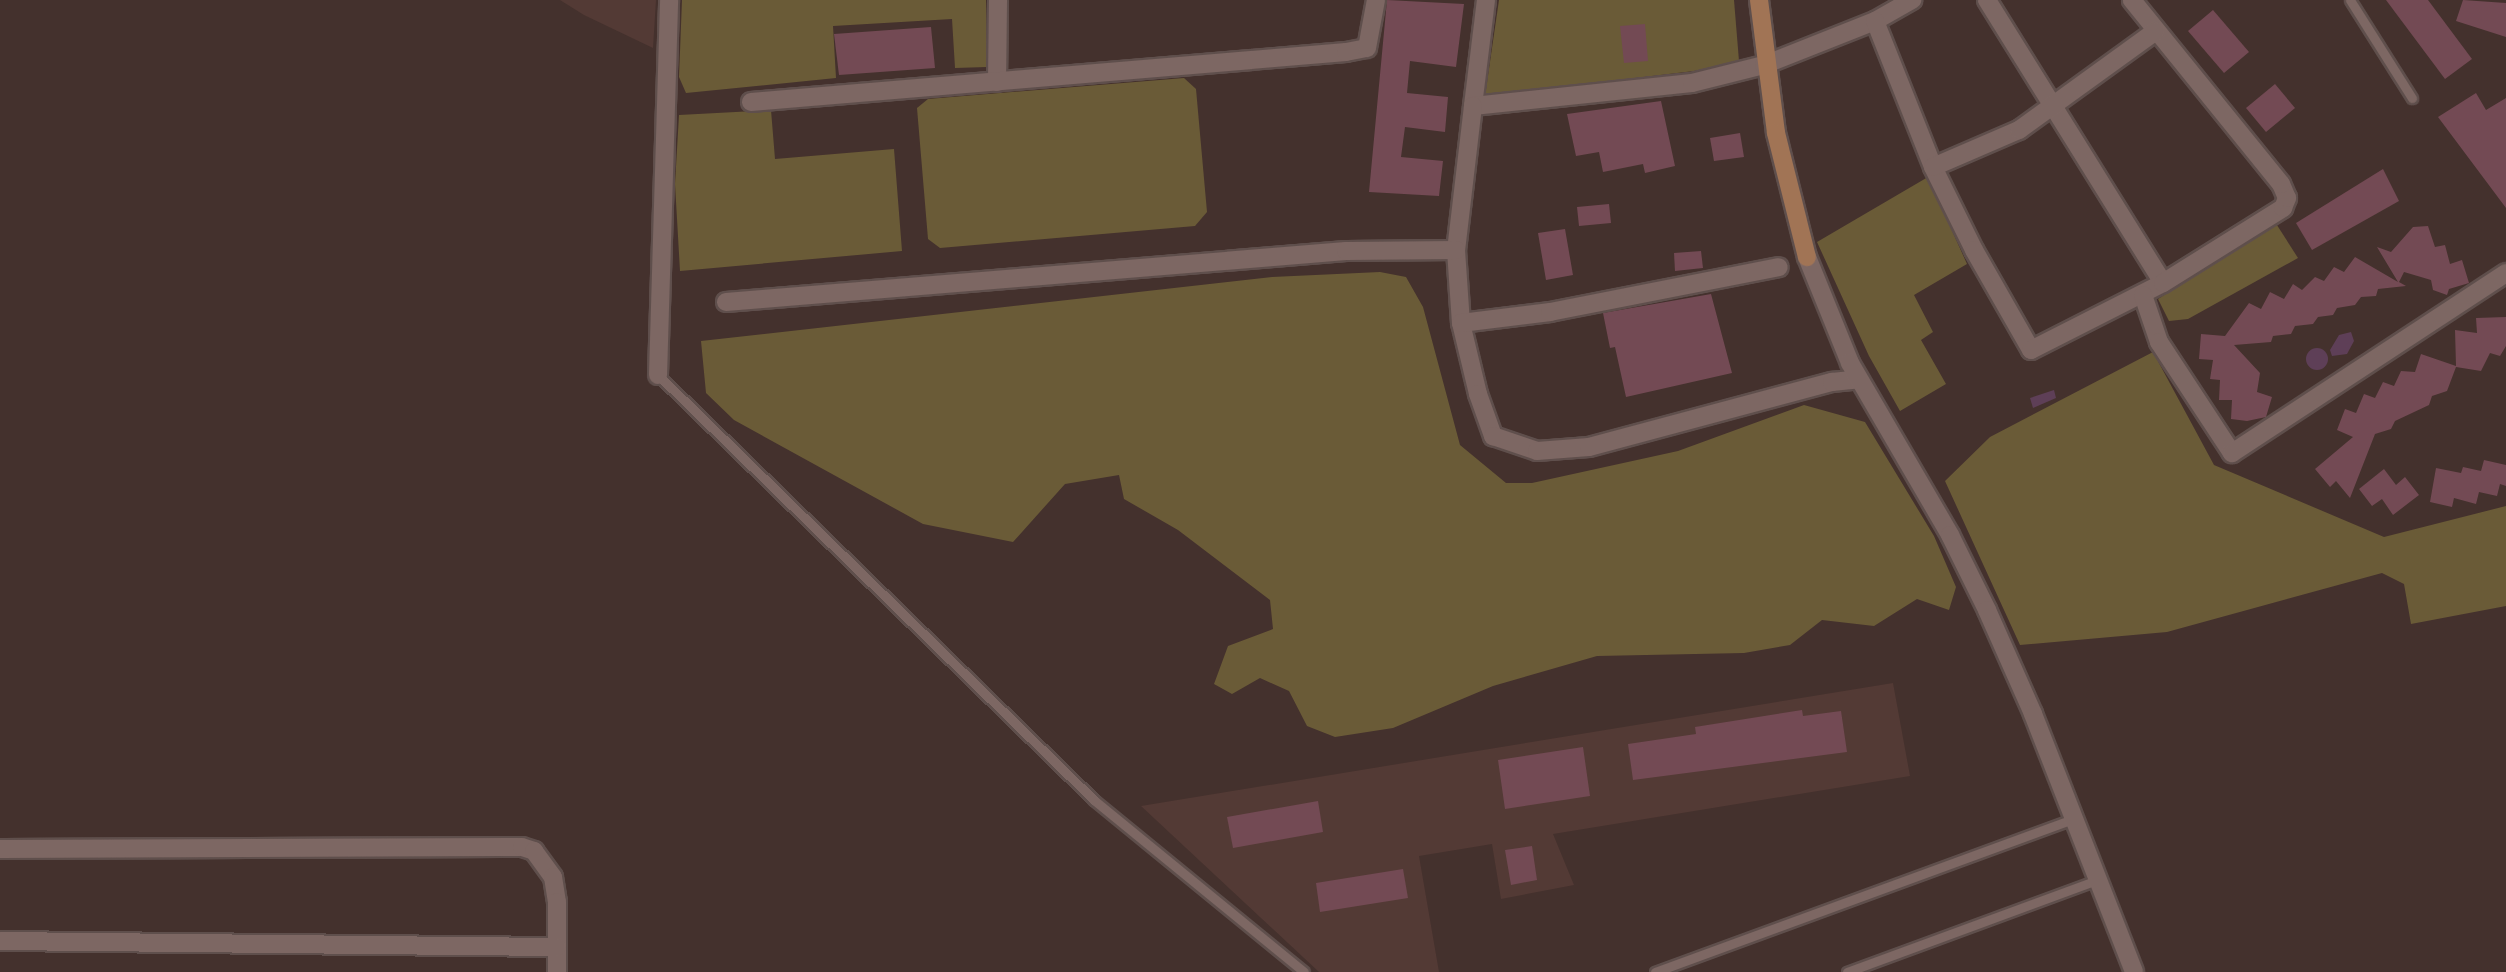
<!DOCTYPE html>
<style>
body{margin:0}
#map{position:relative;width:2506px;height:972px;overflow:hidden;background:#44312d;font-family:Barlow,sans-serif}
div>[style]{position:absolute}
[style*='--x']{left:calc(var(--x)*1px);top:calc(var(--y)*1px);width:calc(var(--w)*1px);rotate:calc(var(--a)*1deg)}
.built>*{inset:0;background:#533a35}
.green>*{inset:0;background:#6a5b37}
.water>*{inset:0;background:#5e3f57}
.round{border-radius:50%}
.building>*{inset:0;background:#734a54}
.roads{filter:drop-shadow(2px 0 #5f4f4c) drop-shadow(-2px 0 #5f4f4c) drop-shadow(0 2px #5f4f4c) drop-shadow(0 -2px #5f4f4c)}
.lane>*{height:9px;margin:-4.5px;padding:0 4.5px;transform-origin:4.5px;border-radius:4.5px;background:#7d6763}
.street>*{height:18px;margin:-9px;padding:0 9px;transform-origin:9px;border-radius:9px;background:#7d6763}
.secondary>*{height:18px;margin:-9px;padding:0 9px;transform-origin:9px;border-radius:9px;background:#a17455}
span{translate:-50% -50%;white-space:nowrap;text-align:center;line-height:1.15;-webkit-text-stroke:6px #241b19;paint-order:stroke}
</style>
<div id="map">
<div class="built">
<div style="clip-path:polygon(560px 0,656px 0,653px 48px,584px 15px)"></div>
<div style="clip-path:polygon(1893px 683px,1910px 776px,1553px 834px,1574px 885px,1501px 899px,1492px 844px,1419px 856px,1439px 972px,1319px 972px,1141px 806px)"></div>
</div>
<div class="green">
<div style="clip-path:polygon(682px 0,986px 0,987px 67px,955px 68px,952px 19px,833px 26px,836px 78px,686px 93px,679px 77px)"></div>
<div style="clip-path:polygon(1499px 0,1734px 0,1739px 61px,1694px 71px,1485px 96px)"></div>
<div style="clip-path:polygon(1184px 78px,1196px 89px,1207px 212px,1195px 226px,940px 248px,928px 239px,917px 108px,928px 99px)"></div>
<div style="clip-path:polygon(771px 110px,775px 159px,894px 149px,902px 251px,680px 271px,675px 184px,679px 115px)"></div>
<div style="clip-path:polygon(1928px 177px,1967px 264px,1914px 295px,1933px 332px,1921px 340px,1946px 384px,1900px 411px,1869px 356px,1817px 242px)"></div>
<div style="clip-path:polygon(2275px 222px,2298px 258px,2188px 319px,2169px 321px,2158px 299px)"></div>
<div style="clip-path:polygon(1380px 272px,1406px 277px,1423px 307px,1460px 445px,1506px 483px,1532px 483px,1678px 451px,1804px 405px,1865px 422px,1934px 536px,1956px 587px,1949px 610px,1917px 599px,1874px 626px,1822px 620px,1790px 645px,1744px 653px,1597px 656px,1493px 686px,1393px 728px,1335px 737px,1307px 726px,1289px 691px,1260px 678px,1232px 694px,1214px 684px,1228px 646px,1273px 629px,1270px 600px,1178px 530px,1124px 499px,1119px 475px,1065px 484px,1013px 542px,923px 524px,734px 420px,706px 393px,701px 341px,1272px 277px)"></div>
<div style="clip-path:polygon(2153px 352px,2214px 465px,2384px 537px,2506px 506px,2506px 606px,2411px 624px,2404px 584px,2382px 573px,2167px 632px,2020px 645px,1945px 481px,1990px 437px)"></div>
</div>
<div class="water">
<div style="clip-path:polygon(2351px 332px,2354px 341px,2347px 354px,2332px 356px,2330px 350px,2339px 335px)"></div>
<div class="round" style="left:2306px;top:348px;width:22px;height:22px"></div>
<div style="clip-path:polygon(2054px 390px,2056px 398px,2033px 408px,2030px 398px)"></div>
</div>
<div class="building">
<div style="clip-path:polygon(1387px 0,1464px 4px,1456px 67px,1410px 61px,1407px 93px,1448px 97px,1445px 132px,1405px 127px,1401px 157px,1443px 161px,1439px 196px,1369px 192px)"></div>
<div style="clip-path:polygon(2386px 0,2428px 0,2472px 59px,2445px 79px)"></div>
<div style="clip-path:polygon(2463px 0,2506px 3px,2506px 37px,2456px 21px)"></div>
<div style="clip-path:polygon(2213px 10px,2249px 52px,2224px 73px,2188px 31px)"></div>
<div style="clip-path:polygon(1645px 24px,1648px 61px,1624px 63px,1620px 26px)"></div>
<div style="clip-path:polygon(931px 27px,935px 68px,839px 75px,834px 34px)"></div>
<div style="clip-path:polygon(2275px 84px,2295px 108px,2266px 132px,2246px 108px)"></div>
<div style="clip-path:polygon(2476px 93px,2486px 110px,2506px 98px,2506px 208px,2438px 117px)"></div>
<div style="clip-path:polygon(1661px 101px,1675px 166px,1645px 173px,1643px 164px,1603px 172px,1599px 152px,1576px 156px,1567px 114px)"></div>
<div style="clip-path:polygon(1740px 133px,1744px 157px,1714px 161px,1710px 138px)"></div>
<div style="clip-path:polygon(2383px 169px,2399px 201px,2312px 250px,2296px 223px)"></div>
<div style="clip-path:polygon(1609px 204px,1611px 223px,1579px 226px,1577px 207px)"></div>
<div style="clip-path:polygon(2428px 226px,2435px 247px,2445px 245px,2450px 264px,2462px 260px,2469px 283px,2449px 289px,2447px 295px,2433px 290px,2431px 280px,2404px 272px,2399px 282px,2406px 286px,2378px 289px,2376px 296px,2361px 297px,2355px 305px,2337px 308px,2333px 315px,2318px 317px,2313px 324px,2295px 326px,2291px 334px,2273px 336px,2271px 342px,2234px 345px,2260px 373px,2257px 392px,2272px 397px,2266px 417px,2247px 421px,2231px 419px,2232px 400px,2219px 400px,2220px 380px,2210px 379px,2213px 360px,2199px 359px,2201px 334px,2225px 336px,2249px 303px,2261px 309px,2270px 292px,2284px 299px,2293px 284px,2302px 290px,2315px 277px,2324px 281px,2334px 267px,2344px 272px,2355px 257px,2398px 282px,2377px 247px,2391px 252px,2413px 227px)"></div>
<div style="clip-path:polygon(1565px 229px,1573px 275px,1546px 280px,1538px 233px)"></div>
<div style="clip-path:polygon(1701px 251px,1703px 268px,1675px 271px,1674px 253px)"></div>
<div style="clip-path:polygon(1711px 294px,1732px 373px,1626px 397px,1615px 347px,1610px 348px,1603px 313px)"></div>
<div style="clip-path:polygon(2506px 317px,2506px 346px,2500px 356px,2490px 353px,2481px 371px,2456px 367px,2447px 391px,2432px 396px,2429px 405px,2395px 421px,2391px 429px,2375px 434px,2350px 498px,2336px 481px,2330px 487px,2315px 469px,2353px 437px,2337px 430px,2345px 409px,2356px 413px,2364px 394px,2375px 398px,2383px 382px,2394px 386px,2401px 371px,2415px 372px,2421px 354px,2456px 366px,2455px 330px,2477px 333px,2476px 318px)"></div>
<div style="clip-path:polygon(2484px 460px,2506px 465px,2506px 486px,2500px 484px,2497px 496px,2479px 492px,2476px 504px,2454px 498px,2452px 507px,2430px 502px,2436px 468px,2461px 473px,2463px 467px,2481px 471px)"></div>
<div style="clip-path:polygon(2384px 469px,2396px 485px,2405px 477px,2419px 495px,2393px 515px,2382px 499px,2372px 506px,2359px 489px)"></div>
<div style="clip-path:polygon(1802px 710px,1803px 716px,1841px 711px,1847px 752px,1633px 780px,1628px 744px,1696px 734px,1695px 727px)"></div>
<div style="clip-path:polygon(1583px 747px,1590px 796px,1505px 809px,1498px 760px)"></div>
<div style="clip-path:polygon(1318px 801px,1323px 832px,1233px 848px,1227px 817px)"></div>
<div style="clip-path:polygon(1532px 846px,1537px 880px,1511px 885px,1505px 850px)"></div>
<div style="clip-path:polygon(1403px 869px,1408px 898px,1320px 912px,1316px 883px)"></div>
</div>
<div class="roads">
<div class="lane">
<div style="--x:2350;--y:0;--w:116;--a:57.7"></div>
<div style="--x:658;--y:375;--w:609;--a:44.27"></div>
<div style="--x:1094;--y:800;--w:271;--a:39.3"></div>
<div style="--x:1655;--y:972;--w:445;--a:-20.1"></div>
<div style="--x:1847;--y:972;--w:266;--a:-20.2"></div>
</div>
<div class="street">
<div style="--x:1486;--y:0;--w:107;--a:97"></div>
<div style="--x:1473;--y:106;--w:220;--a:-6"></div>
<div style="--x:1692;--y:83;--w:74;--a:-14"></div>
<div style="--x:1764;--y:65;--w:119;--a:-21.6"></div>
<div style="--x:1875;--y:21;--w:43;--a:-29.6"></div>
<div style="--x:1987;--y:0;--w:333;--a:58.1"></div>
<div style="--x:1875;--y:21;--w:157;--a:68.3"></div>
<div style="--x:1933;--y:167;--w:93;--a:63.7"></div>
<div style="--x:1974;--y:250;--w:115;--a:60.3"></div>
<div style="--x:2031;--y:350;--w:148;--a:-26.9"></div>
<div style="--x:2163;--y:283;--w:142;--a:-32"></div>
<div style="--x:2283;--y:208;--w:11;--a:-68"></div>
<div style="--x:2287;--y:198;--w:15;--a:-113"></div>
<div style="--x:2281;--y:184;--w:237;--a:-129"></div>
<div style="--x:997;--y:82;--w:82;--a:-89.3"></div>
<div style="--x:751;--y:102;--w:597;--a:-4.8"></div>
<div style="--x:1346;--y:52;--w:21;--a:-11"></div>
<div style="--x:1367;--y:48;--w:49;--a:-79.4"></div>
<div style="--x:1473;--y:106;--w:145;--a:96.7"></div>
<div style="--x:1456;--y:250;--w:73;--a:86.1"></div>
<div style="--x:1461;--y:323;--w:73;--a:76.5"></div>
<div style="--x:1478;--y:394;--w:45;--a:70.3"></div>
<div style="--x:1493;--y:436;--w:46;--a:18.8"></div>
<div style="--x:1537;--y:451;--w:52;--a:-4.4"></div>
<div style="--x:1589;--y:447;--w:252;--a:-15"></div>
<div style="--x:1832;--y:382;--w:27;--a:-6"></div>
<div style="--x:1933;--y:167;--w:94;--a:-23.3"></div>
<div style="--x:2019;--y:130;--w:169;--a:-35.9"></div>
<div style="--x:1807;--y:257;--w:114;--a:67.9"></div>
<div style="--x:1850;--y:363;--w:199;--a:59.8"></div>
<div style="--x:1950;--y:535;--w:84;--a:63.7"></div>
<div style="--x:1987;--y:610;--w:114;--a:66.1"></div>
<div style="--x:2033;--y:714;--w:277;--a:68.6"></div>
<div style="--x:2143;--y:295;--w:50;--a:71.2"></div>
<div style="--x:2159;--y:342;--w:133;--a:56.7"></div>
<div style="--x:2232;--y:453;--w:328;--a:-33.3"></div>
<div style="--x:726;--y:302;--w:622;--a:-4.7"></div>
<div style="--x:1346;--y:251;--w:110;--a:-0.5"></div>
<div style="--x:1461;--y:323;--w:90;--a:-7"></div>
<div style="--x:1550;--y:312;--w:233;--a:-11.1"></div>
<div style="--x:658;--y:375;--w:375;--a:-88.3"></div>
<div style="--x:0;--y:849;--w:522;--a:-0.22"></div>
<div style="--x:522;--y:847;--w:13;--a:18"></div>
<div style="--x:534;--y:851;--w:32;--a:54"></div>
<div style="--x:553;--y:877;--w:25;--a:81"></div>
<div style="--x:557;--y:902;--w:70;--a:90"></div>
<div style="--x:0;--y:941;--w:557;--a:0.62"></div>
</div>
<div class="secondary">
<div style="--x:1759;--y:0;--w:134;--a:82.7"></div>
<div style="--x:1776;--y:133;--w:128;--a:76"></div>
</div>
</div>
</div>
